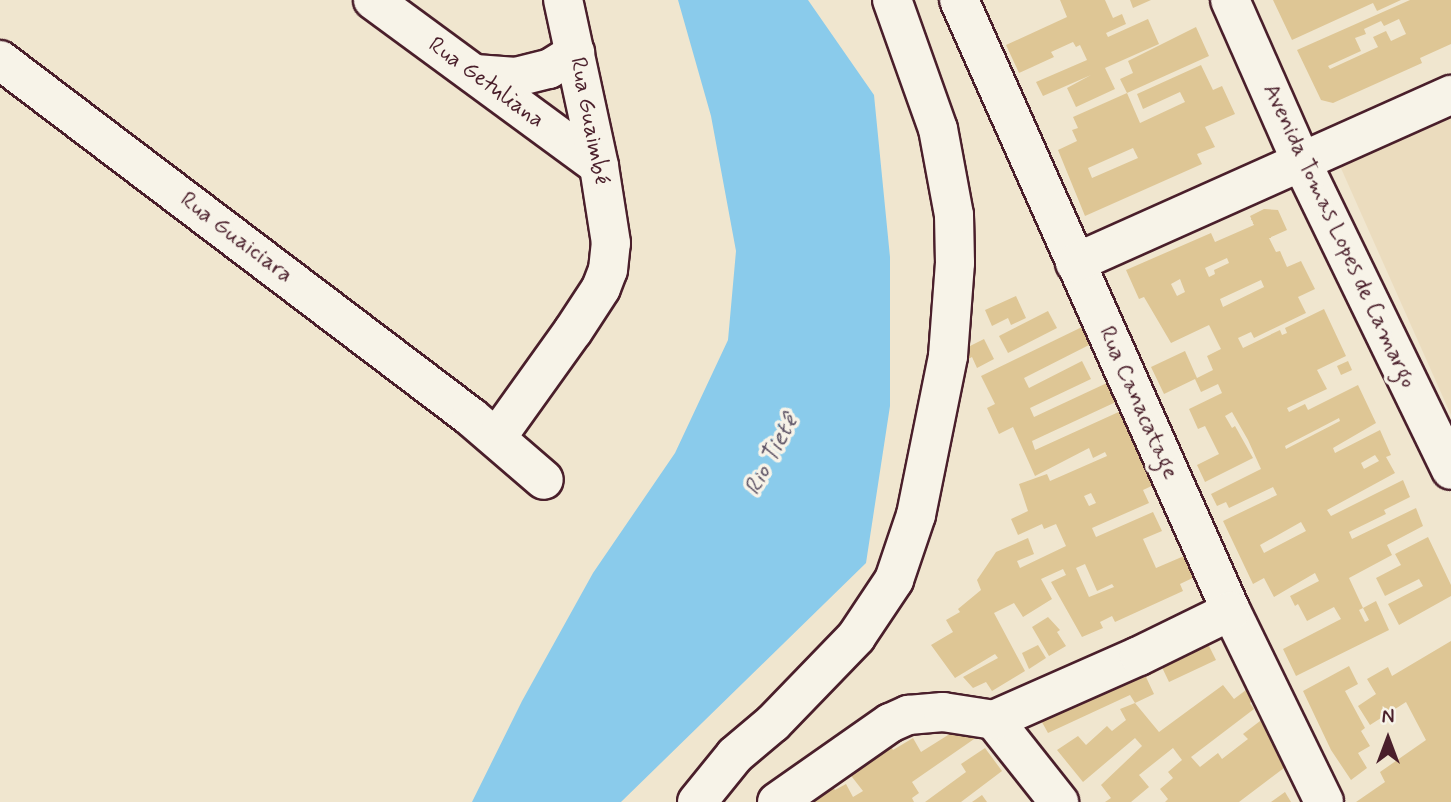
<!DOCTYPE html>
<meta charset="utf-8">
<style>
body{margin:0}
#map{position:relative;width:1451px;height:802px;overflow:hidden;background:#f0e6cf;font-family:Mynerve,sans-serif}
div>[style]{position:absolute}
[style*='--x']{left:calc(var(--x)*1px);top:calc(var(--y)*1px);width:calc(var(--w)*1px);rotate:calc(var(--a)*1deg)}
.built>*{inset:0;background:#ebdcbe}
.water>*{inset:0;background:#8acbeb}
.building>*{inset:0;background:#dec695}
.roads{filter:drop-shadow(2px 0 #4a1f2b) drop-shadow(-2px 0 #4a1f2b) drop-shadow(0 2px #4a1f2b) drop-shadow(0 -2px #4a1f2b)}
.minor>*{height:38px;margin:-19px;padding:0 19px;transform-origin:19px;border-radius:19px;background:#f7f3e8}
span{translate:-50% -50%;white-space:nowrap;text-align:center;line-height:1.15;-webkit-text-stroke:7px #f7f3e8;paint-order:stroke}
.street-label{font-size:23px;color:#4a1f2b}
.water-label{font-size:24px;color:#5d5365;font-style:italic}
.north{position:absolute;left:1353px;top:704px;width:70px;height:70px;-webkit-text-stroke:5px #f7f3e8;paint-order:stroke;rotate:0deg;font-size:19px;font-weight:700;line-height:28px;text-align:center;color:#4a1f2b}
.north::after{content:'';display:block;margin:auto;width:24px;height:32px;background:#4a1f2b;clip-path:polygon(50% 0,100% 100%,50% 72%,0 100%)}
</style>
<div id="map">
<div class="built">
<div style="clip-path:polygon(1451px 118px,1451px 415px,1340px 166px)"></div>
</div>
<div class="water">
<div style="clip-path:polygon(678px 0,808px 0,874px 95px,890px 257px,890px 406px,866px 563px,621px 802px,472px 802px,522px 701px,593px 573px,675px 453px,728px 340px,736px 251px,711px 116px)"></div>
</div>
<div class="building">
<div style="clip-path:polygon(1060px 0,1105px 0,1113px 18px,1122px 14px,1126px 24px,1106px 33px,1108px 37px,1148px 19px,1159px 44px,1105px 68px,1115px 89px,1076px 107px,1067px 88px,1091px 75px,1043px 96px,1036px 82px,1087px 60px,1080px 45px,1076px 47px,1073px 42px,1051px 52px,1054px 57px,1019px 73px,1006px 45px,1067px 17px)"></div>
<div style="clip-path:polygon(1130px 0,1151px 0,1133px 8px)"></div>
<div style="clip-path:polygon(1273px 0,1401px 0,1377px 11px,1373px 3px,1292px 40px)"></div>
<div style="clip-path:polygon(evenodd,1410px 0,1451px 0,1451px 44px,1420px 58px,1422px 63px,1333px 103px,1321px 100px,1297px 50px,1410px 0,1399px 19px,1406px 34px,1391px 41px,1386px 31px,1373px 37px,1378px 47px,1330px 69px,1328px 66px,1361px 51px,1355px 38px,1366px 34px,1364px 29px,1381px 21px,1384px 26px,1399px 19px)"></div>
<div style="clip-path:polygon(1196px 27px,1209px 56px,1127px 93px,1120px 79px,1133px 73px,1128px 61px)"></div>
<div style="clip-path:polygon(evenodd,1201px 65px,1213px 90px,1222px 86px,1235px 114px,1205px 127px,1215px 147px,1197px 154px,1202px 164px,1085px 216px,1058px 150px,1077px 141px,1072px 130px,1078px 128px,1073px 117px,1127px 93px,1140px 123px,1185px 102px,1180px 92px,1143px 109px,1137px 94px,1201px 65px,1133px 148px,1138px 158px,1092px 178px,1088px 168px,1133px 148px)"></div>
<div style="clip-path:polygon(evenodd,1264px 209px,1278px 210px,1287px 230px,1269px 238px,1276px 252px,1280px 251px,1287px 267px,1301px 261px,1315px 289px,1298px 297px,1306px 313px,1254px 338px,1251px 332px,1238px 338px,1243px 348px,1280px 330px,1282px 335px,1287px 333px,1285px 328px,1324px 309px,1346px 356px,1317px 370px,1327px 389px,1287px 408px,1289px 412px,1305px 404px,1308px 410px,1358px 385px,1376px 423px,1333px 448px,1335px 453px,1380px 430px,1391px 455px,1386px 457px,1395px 473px,1327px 510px,1331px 516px,1403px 480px,1410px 497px,1384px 510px,1386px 514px,1349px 532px,1352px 539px,1416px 508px,1423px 526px,1387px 545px,1392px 555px,1349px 578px,1363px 608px,1376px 601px,1389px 630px,1296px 676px,1283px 649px,1341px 619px,1334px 607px,1307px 621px,1298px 604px,1295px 606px,1290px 596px,1319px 581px,1315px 573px,1274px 597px,1264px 578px,1253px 584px,1223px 521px,1277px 495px,1273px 487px,1229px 508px,1226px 502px,1217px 506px,1211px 494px,1261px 469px,1248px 440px,1232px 412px,1225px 416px,1232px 428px,1235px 426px,1253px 458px,1205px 482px,1197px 465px,1219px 454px,1205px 426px,1198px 429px,1189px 409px,1222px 393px,1218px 384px,1201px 392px,1195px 379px,1164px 394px,1151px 367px,1185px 351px,1197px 378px,1213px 370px,1207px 356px,1221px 349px,1209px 325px,1171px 343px,1144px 297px,1139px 299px,1126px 270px,1211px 233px,1215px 242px,1254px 225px,1250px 216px,1264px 209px,1227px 258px,1229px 263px,1214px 270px,1215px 274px,1209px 277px,1205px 268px,1227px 258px,1264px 209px,1180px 279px,1185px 292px,1177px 296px,1171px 284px,1180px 279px,1264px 209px,1261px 280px,1264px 287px,1223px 307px,1220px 299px,1261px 280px,1264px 209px,1339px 418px,1340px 421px,1286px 449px,1285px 446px,1339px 418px,1264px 209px,1375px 455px,1379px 461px,1364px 469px,1361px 463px,1375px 455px,1264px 209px,1301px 522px,1306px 531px,1264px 553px,1260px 545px,1301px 522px,1264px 209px,1363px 608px,1369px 620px,1365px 622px,1359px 610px,1363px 608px)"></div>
<div style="clip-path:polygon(1016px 296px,1026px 318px,1011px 325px,1008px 318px,992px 326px,985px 310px)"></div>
<div style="clip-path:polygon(1048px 311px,1057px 328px,1008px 353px,999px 336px)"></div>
<div style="clip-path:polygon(evenodd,1082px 327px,1091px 344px,1024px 378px,1029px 388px,1082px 361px,1091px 379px,1030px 408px,1034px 417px,1109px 382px,1118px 401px,1032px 441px,1035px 450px,1123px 410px,1158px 483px,1143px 490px,1149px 503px,1092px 528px,1096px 537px,1153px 512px,1162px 531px,1143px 539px,1156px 568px,1191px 553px,1201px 574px,1180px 584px,1183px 591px,1115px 622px,1112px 616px,1100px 622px,1103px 628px,1082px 637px,1051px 582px,1066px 575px,1063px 569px,1041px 579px,1052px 599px,1023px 617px,1014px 603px,994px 613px,1025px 671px,992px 691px,986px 682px,973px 688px,963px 677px,998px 658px,995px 654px,955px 678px,931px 645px,953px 632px,946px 620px,960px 612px,958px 609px,981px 590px,977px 580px,996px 552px,1028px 538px,1034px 554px,1017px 561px,1020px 568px,1066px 546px,1056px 524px,1044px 529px,1042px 524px,1018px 535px,1011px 519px,1028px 511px,1019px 484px,1047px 474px,1050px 481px,1107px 456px,1105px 452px,1093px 458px,1089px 448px,1035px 476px,1013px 427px,999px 434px,987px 408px,995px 404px,981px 376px,1082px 327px,1091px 493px,1096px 503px,1089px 506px,1084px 496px,1091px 493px,1082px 327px,1085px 564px,1097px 591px,1112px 584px,1114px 587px,1089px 597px,1076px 568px,1085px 564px)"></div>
<div style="clip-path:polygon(984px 339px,994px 359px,977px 368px,972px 357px,963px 362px,958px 352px)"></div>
<div style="clip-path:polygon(1348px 361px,1352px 370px,1341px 375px,1337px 366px)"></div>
<div style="clip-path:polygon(1428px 537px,1451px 585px,1451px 596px,1399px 625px,1388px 604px,1423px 586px,1419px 579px,1385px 596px,1376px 578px,1401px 565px,1395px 554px)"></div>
<div style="clip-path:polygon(1048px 617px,1060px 630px,1057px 632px,1066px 646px,1049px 656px,1032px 627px)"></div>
<div style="clip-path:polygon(1205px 638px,1216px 660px,1169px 682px,1158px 659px)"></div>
<div style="clip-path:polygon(1451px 641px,1451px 802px,1356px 802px,1385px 782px,1380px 772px,1426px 740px,1406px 702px,1370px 725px,1358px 706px,1376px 694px,1367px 679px,1388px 667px,1392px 676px)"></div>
<div style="clip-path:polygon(1038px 645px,1046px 658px,1029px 669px,1022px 653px)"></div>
<div style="clip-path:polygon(1152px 662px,1156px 672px,1146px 677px,1154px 694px,1135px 703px,1159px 732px,1223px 685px,1234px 699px,1250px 687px,1255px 699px,1250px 703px,1254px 709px,1191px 757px,1200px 767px,1218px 753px,1222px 759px,1248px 739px,1243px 734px,1264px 718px,1288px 765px,1239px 802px,1165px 802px,1168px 799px,1160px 789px,1173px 778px,1168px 772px,1182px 760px,1173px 748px,1139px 775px,1149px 787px,1131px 802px,1105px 802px,1111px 798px,1101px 785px,1142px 746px,1135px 738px,1083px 782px,1057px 750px,1078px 736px,1086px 745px,1107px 726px,1112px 731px,1126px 720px,1120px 709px,1135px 703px,1130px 695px,1048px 733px,1038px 715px)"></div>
<div style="clip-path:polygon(1349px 666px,1358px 684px,1345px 691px,1365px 728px,1361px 731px,1370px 746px,1358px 753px,1367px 768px,1351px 780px,1331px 750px,1303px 691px)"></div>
<div style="clip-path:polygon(964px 725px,977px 737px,912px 782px,919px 793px,912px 798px,914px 802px,794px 802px,816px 797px,833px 787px,835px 790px,846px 784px,853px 797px,863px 791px,845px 768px,889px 743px,893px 750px,913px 738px,921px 752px)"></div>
<div style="clip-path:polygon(985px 748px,1002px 771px,961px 802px,925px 802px,966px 772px,961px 764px)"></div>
<div style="clip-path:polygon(1285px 792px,1291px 802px,1271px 802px)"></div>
<div style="clip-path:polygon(982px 795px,987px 802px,972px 802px)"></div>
</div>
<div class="roads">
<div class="minor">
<div style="--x:373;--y:0;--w:280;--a:36.3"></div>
<div style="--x:959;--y:0;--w:669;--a:66"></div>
<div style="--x:1231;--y:611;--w:212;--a:64"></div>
<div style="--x:1230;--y:0;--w:178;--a:66.2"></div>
<div style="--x:1302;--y:163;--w:341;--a:64.1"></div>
<div style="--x:0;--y:60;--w:591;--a:37.16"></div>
<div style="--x:471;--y:417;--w:96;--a:40.8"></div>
<div style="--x:475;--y:74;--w:41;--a:4.2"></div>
<div style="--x:516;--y:77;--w:34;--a:-14"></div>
<div style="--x:549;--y:69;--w:31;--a:-32"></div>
<div style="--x:1075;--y:263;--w:412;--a:-24.1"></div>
<div style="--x:497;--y:437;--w:130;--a:-54.4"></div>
<div style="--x:573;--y:331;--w:51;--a:-56.9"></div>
<div style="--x:601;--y:288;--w:19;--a:-69"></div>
<div style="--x:608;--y:270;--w:27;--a:-84"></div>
<div style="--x:611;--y:243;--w:78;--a:-98.9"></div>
<div style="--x:599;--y:166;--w:170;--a:-102.2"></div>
<div style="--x:994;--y:720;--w:105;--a:51.6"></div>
<div style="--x:697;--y:802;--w:60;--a:-51"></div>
<div style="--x:735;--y:755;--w:50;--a:-40.1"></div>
<div style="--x:773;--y:723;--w:120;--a:-46"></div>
<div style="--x:856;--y:637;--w:69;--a:-56.3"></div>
<div style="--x:894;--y:580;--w:69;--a:-71.3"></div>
<div style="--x:916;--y:515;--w:162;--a:-78.6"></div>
<div style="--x:948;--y:356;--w:93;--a:-85.7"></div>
<div style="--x:955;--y:263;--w:48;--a:-91.2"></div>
<div style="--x:954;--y:215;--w:87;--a:-100.5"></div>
<div style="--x:938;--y:129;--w:137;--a:-109.6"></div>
<div style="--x:777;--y:802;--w:138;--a:-35"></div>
<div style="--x:890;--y:723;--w:20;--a:-24"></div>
<div style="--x:908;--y:715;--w:35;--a:-5"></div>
<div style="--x:943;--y:712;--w:52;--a:8.9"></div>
<div style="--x:994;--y:720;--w:158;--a:-23.8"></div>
<div style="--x:1139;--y:656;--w:102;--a:-26.1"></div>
</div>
</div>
<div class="street-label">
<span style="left:486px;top:83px;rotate:36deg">Rua Getuliana</span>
<span style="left:589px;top:121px;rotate:79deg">Rua Guaimbé</span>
<span style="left:1339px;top:236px;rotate:65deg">Avenida Tomas Lopes de Camargo</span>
<span style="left:236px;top:238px;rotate:37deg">Rua Guaiciara</span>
<span style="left:1138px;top:403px;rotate:66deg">Rua Canacatage</span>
</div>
<div class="water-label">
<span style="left:772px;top:455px;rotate:-62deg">Rio Tietê</span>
</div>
<div class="north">N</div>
</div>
